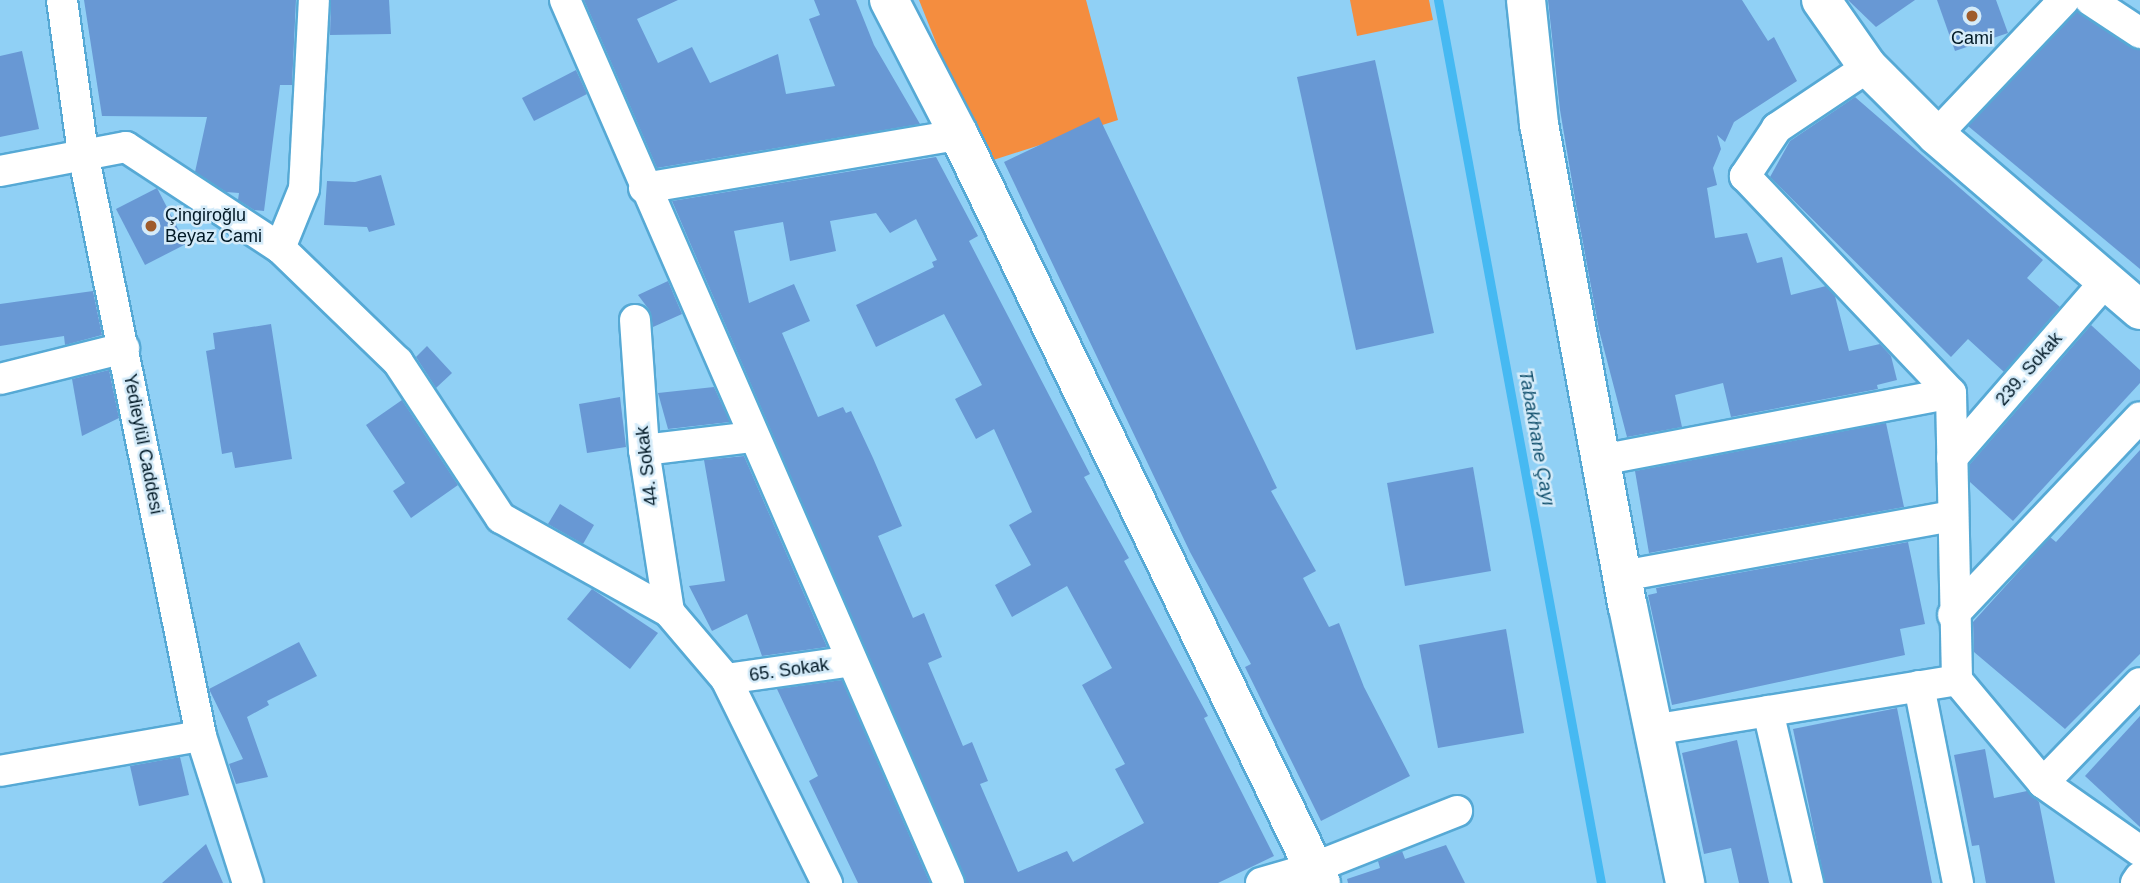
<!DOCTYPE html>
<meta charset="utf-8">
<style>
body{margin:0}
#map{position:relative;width:2140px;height:883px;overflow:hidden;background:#90d0f5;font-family:Arial,sans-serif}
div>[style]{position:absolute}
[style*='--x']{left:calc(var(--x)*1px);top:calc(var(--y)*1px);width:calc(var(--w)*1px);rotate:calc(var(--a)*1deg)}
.green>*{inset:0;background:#f48d3f}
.stream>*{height:9px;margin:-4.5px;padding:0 4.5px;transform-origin:4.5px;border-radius:4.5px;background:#46b9f2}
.building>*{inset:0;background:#6898d4}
.roads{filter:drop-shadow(2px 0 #56a9d5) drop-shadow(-2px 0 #56a9d5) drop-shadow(0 2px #56a9d5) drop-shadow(0 -2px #56a9d5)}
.minor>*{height:30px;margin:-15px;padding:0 15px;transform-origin:15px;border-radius:15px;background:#fff}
.tertiary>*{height:38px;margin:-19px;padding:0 19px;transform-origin:19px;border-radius:19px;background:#fff}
.secondary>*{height:38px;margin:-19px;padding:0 19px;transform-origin:19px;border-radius:19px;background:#fff}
.dots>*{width:19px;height:19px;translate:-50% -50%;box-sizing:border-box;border:4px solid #d4ebf9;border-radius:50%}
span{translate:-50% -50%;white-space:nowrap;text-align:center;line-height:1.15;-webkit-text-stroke:5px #d4ebf9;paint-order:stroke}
.poi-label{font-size:18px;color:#001825}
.left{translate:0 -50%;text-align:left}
.street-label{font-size:18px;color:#001825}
.water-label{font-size:19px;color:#13516e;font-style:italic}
</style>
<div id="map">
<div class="green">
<div style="clip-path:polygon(919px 0,1086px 0,1118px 120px,984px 163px)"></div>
<div style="clip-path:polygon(1350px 0,1429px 0,1433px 20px,1357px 36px)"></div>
</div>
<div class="stream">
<div style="--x:1438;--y:0;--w:898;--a:79.54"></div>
</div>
<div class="building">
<div style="clip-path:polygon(84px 0,296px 0,292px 85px,280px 85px,264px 211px,254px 210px,238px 200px,239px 193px,226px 192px,195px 172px,207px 117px,102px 116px)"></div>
<div style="clip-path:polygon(331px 0,389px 0,391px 34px,330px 35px)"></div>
<div style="clip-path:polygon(584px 0,678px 0,637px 19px,658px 63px,692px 47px,710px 83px,778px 54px,786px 94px,835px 86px,809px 19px,820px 15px,814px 0,856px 0,874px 45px,920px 124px,657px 168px)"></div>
<div style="clip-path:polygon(1548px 0,1742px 0,1768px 41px,1774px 37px,1797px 81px,1734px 122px,1725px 142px,1717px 135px,1721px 149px,1713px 168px,1717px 185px,1707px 188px,1715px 238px,1747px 233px,1757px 263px,1782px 257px,1791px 295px,1826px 286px,1835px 296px,1849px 351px,1880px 344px,1891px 356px,1897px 380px,1877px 385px,1878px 389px,1731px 417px,1723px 383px,1675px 395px,1682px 427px,1627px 437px,1599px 330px,1576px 205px,1560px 110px)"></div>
<div style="clip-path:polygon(1848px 0,1915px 0,1876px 27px)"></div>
<div style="clip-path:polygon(1937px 0,1996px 0,2008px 33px,1955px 51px)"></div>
<div style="clip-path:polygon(2077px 11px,2140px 50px,2140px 269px,1968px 126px)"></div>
<div style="clip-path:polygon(22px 51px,39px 129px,0 137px,0 56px)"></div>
<div style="clip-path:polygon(1375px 60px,1434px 333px,1356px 350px,1297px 77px)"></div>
<div style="clip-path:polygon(576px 70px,587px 94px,534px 121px,522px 98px)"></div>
<div style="clip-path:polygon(1855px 97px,2043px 260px,2027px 278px,2060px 307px,2004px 372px,1968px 339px,1951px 357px,1770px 177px,1790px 141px)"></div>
<div style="clip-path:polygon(1099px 117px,1277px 488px,1271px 491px,1316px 571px,1303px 578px,1329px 627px,1339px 623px,1364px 687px,1410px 776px,1321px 821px,1245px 667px,1251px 664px,1190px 552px,1004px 162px)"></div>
<div style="clip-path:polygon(evenodd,936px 157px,978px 236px,969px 241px,1090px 474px,1084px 477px,1129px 558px,1124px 561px,1208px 716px,1204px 718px,1274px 856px,1218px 883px,966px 883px,672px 201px,936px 157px,876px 213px,890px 233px,916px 219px,937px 260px,932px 262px,934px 267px,856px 305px,876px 347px,944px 314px,982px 385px,955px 399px,976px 439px,994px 429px,1032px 512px,1009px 525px,1031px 565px,995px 585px,1012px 617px,1067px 586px,1112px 668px,1082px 685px,1125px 764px,1115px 769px,1144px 823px,1073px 862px,1067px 851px,1018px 872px,980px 784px,988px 781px,972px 742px,963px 746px,928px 663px,942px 657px,924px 613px,913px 618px,878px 536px,902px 526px,873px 458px,851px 411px,846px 413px,843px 407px,818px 417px,782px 333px,810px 321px,794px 284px,749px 303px,734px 231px,783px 222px,790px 261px,836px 251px,830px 221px,876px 213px)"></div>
<div style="clip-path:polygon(381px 175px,395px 225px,369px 232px,367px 227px,324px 225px,327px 181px,355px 182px)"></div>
<div style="clip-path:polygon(157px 188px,186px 244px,145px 265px,116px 209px)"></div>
<div style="clip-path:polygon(668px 281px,682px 314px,653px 327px,650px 311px,638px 295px)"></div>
<div style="clip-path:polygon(93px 291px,102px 335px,65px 345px,64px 336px,0 346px,0 304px)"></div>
<div style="clip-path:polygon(271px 324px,292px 459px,235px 468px,232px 452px,222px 454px,206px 351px,215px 349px,213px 333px)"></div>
<div style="clip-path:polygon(2091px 325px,2140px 370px,2140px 383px,2013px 521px,1970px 482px,1970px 464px)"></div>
<div style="clip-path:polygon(427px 346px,452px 373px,436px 388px,416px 357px)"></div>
<div style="clip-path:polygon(109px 370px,119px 418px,82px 436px,72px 379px)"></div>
<div style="clip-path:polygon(714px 387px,730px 422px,668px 429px,658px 393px)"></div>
<div style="clip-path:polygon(620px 397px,626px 447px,587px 453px,579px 404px)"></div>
<div style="clip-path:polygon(402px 400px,458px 485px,411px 518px,393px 491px,405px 483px,366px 425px)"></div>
<div style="clip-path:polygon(1886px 423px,1904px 507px,1649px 553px,1635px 471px)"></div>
<div style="clip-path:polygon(2140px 450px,2140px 654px,2065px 729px,1974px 652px,1973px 622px,2050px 537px,2056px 542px)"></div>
<div style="clip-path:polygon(744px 456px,827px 647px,762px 656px,747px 614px,712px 631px,689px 586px,725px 581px,704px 460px)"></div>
<div style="clip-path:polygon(1473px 467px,1491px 571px,1405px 586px,1387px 483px)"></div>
<div style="clip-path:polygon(560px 504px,594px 525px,583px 544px,548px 524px)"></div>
<div style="clip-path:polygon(1908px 542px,1925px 624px,1900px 629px,1905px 655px,1672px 705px,1648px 595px,1657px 593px,1656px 588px)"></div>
<div style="clip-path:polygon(592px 589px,658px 633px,630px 669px,567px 619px)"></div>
<div style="clip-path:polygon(1506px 629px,1524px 733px,1438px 748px,1419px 645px)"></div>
<div style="clip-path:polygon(299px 642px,317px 676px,267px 701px,269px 705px,247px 717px,268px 777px,236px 784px,229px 764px,243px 759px,209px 689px)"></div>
<div style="clip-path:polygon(842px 680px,930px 883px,858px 883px,809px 781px,818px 776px,777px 689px)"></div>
<div style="clip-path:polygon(1897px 708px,1932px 883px,1825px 883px,1793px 729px)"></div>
<div style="clip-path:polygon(2140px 716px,2140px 827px,2085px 776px)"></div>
<div style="clip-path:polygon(1737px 740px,1769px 883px,1739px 883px,1731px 848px,1704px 854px,1682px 753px)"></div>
<div style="clip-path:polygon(1985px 749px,1994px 798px,2027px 791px,2039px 802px,2055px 883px,1986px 883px,1979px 845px,1972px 846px,1954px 755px)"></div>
<div style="clip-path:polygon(180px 757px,189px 795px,139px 806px,130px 766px)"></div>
<div style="clip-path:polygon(206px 844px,223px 883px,162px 883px)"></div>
<div style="clip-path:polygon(1446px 845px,1465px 883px,1348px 883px,1347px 879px,1380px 868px,1378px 861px,1402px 851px,1405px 859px)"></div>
</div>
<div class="roads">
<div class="minor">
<div style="--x:62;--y:0;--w:154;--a:82.2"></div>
<div style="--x:83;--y:153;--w:595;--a:78.56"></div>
<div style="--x:201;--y:736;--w:154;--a:72.3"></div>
<div style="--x:565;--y:0;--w:963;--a:66.5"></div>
<div style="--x:2090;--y:0;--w:60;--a:33.4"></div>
<div style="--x:1868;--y:67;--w:110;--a:146.2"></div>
<div style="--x:1777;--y:128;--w:58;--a:123.7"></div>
<div style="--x:1745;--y:176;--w:299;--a:46.5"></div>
<div style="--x:1951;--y:393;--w:287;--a:88.8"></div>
<div style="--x:1957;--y:680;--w:134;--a:50.1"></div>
<div style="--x:2043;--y:783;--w:118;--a:35"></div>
<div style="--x:1936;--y:135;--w:186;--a:-46.5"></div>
<div style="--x:0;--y:171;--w:128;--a:-10.8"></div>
<div style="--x:126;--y:147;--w:184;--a:33.3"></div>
<div style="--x:280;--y:248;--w:164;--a:44"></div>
<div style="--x:398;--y:362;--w:187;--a:56.6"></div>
<div style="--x:501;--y:518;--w:193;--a:29.2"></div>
<div style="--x:669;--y:612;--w:88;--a:49.6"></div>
<div style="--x:726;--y:679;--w:228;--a:63.7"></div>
<div style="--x:644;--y:188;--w:319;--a:-9.6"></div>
<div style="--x:280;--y:248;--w:64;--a:-67.9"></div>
<div style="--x:304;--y:189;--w:189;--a:-87"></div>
<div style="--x:635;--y:320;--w:130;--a:86"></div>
<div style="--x:644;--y:450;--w:164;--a:81.2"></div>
<div style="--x:0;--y:379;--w:128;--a:-14"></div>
<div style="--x:644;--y:450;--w:110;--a:-6.8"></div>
<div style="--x:1952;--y:458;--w:236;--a:-49"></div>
<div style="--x:1601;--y:460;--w:356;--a:-10.8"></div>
<div style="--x:1622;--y:576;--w:336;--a:-10.3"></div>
<div style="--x:1953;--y:615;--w:272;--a:-46.6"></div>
<div style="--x:726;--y:679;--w:127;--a:-8.1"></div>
<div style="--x:1919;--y:686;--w:201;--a:78.8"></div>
<div style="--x:1768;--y:711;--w:177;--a:76.9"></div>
<div style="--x:1653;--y:730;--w:308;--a:-9.3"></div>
<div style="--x:0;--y:771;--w:204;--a:-9.9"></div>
<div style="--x:2043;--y:783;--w:139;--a:-45.9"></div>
<div style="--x:1261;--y:883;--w:54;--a:-16.1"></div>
<div style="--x:1313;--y:868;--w:155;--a:-21.6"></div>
<div style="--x:2136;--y:883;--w:7;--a:-56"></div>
</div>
<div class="tertiary">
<div style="--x:889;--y:0;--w:152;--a:62.6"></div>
<div style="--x:959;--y:135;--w:831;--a:64.18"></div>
<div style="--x:1526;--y:0;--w:125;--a:84"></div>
<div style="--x:1539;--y:124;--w:491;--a:79.6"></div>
<div style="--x:1628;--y:607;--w:282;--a:78.3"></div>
</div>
<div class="secondary">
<div style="--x:1821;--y:0;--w:82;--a:55"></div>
<div style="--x:1868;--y:67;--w:96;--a:45"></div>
<div style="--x:1936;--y:135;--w:269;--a:40.6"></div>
</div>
</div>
<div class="dots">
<div style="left:1972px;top:16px;background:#9f5c2b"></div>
<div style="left:151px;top:226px;background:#9f5c2b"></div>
</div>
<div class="poi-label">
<span style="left:1972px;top:38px">Cami</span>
<span class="left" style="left:165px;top:226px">Çingiroğlu<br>Beyaz Cami</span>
</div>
<div class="street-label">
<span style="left:2029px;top:369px;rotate:-49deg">239. Sokak</span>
<span style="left:143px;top:444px;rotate:79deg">Yedieylül Caddesi</span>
<span style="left:647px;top:466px;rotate:-97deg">44. Sokak</span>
<span style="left:789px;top:670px;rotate:-8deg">65. Sokak</span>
</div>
<div class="water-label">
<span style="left:1537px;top:438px;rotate:80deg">Tabakhane Çayı</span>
</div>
</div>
